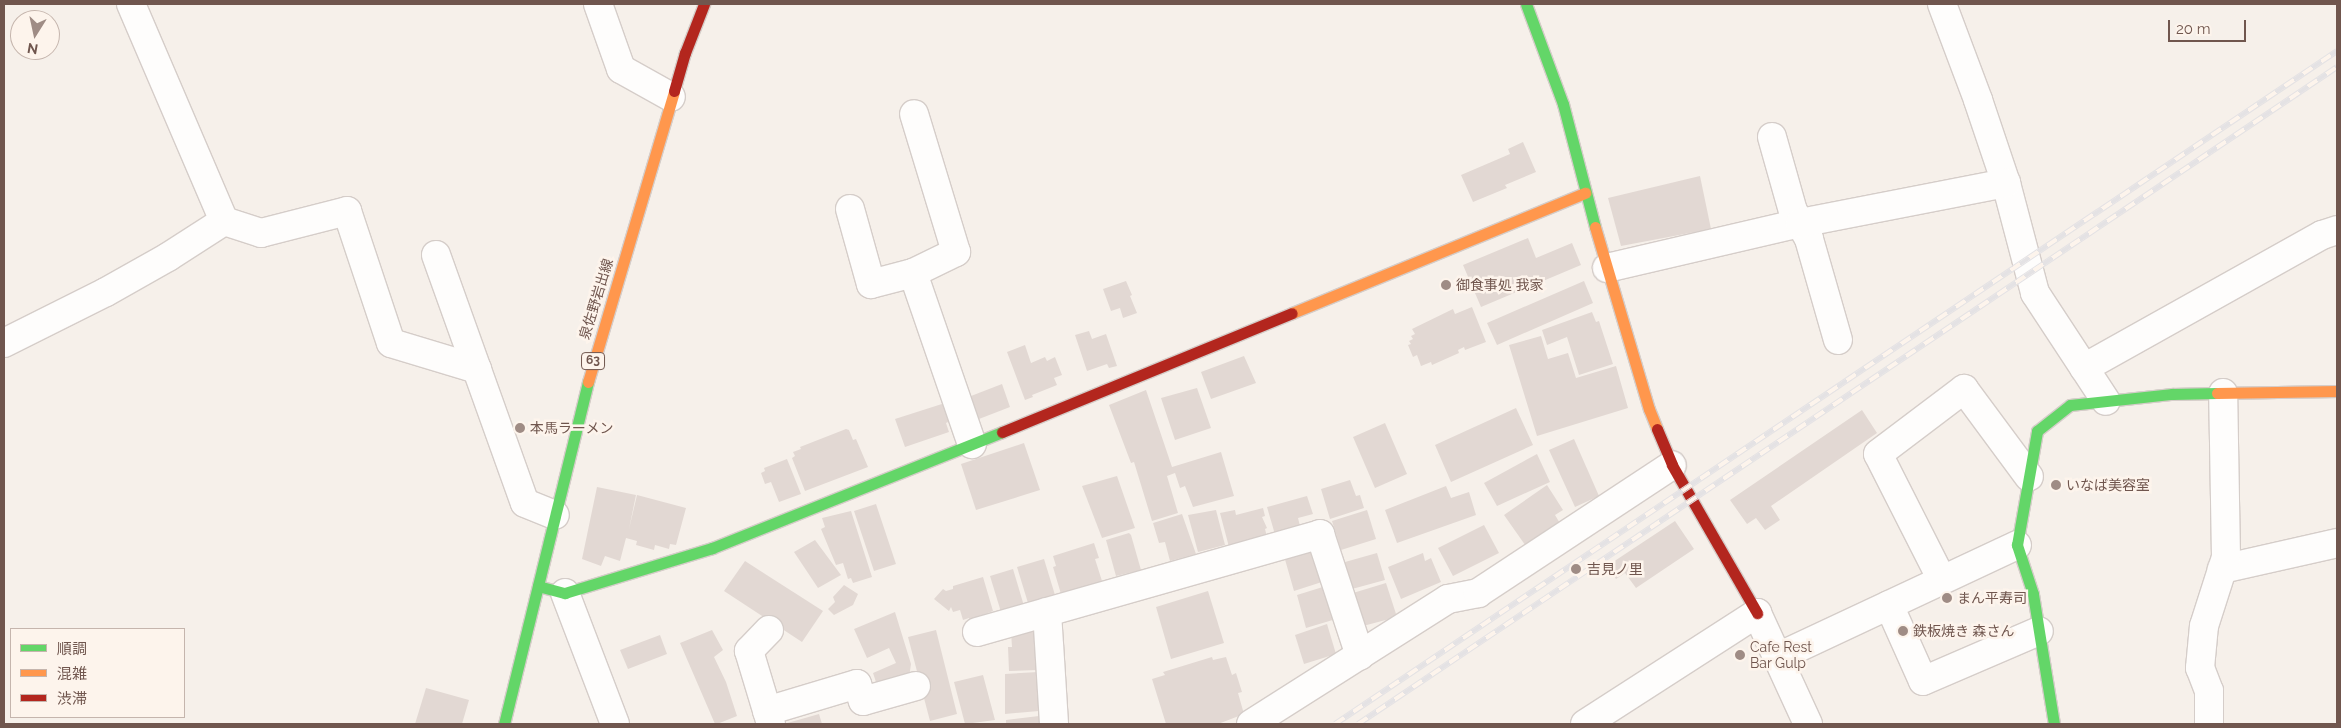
<!DOCTYPE html>
<meta charset="utf-8">
<style>
body{margin:0}
#map{position:relative;width:2341px;height:728px;overflow:hidden;background:#f6f0ea;font-family:Raleway,"Noto Sans JP",sans-serif}
div>[style]{position:absolute}
[style*='--x']{left:calc(var(--x)*1px);top:calc(var(--y)*1px);width:calc(var(--w)*1px);rotate:calc(var(--a)*1deg)}
.building>*{inset:0;background:#e2d8d3}
.roads{filter:drop-shadow(1px 0 #d5cdc9) drop-shadow(-1px 0 #d5cdc9) drop-shadow(0 1px #d5cdc9) drop-shadow(0 -1px #d5cdc9)}
.street>*{height:28px;margin:-14px;padding:0 14px;transform-origin:14px;border-radius:14px;background:#fefdfc}
.fast>*{height:11px;margin:-5.5px;padding:0 5.5px;transform-origin:5.5px;border-radius:5.5px;background:#63d668}
.slow>*{height:11px;margin:-5.5px;padding:0 5.5px;transform-origin:5.5px;border-radius:5.5px;background:#ff974d}
.jam>*{height:11px;margin:-5.5px;padding:0 5.5px;transform-origin:5.5px;border-radius:5.5px;background:#b3261e}
.rail>*{height:5.5px;margin-top:-2.75px;transform-origin:0;background:repeating-linear-gradient(90deg,#fdf4ec 0 11px,#e4e2e4 0 22px);box-sizing:border-box;border-block:1px solid #e4e2e4}
.dots>*{width:14px;height:14px;translate:-50% -50%;box-sizing:border-box;border:2px solid #fdf4ec;border-radius:50%}
span{translate:-50% -50%;white-space:nowrap;text-align:center;line-height:1.15;-webkit-text-stroke:5px #fdf4ec;paint-order:stroke}
.shield-label span{padding:1px 4px;background:#fdf4ec;border:1px solid;border-radius:4px;-webkit-text-stroke-width:0}
.shield-label{font-size:12px;color:#70564e;font-weight:700}
.poi-label{font-size:14px;color:#70564e}
.left{translate:0 -50%;text-align:left}
.street-label{font-size:14px;color:#70564e}
.frame{position:absolute;inset:0;border:5px solid #70564e;pointer-events:none}
.legend{position:absolute;left:10px;top:628px;width:175px;height:90px;box-sizing:border-box;background:#fdf4ec;border:1px solid #c5b5ad;margin:0;padding:6px 9px;list-style:none;font-size:15px;color:#70564e}
.legend li{display:flex;align-items:center;gap:10px;height:25px}
.legend b{width:25px;border:1px solid #c5b5ad}
.north{position:absolute;left:10px;top:10px;width:50px;height:50px;box-sizing:border-box;background:#fdf4ec;border:1px solid #c5b5ad;border-radius:50%;rotate:190deg;font-size:14px;font-weight:700;line-height:20px;text-align:center;color:#70564e}
.north::after{content:'';display:block;margin:auto;width:18px;height:22px;background:#9f8c85;clip-path:polygon(50% 0,100% 100%,50% 72%,0 100%)}
.scale{position:absolute;left:2168px;top:20px;width:78px;height:22px;box-sizing:border-box;border:2px solid #70564e;border-top:0;padding-left:6px;font-size:15px;line-height:18px;white-space:nowrap;color:#70564e;-webkit-text-stroke:4px #fdf4ec;paint-order:stroke}
</style>
<div id="map">
<div class="building">
<div style="clip-path:polygon(1523px 142px,1536px 172px,1505px 185px,1507px 188px,1473px 202px,1461px 175px,1510px 154px,1508px 149px)"></div>
<div style="clip-path:polygon(1700px 176px,1711px 229px,1621px 246px,1608px 198px)"></div>
<div style="clip-path:polygon(1528px 238px,1536px 258px,1572px 243px,1581px 265px,1481px 307px,1463px 265px)"></div>
<div style="clip-path:polygon(1126px 281px,1132px 295px,1130px 296px,1137px 313px,1123px 318px,1120px 308px,1111px 311px,1103px 289px)"></div>
<div style="clip-path:polygon(1584px 281px,1593px 303px,1497px 345px,1487px 323px)"></div>
<div style="clip-path:polygon(1472px 307px,1486px 342px,1465px 350px,1464px 347px,1458px 350px,1459px 353px,1432px 365px,1431px 362px,1421px 366px,1417px 355px,1413px 357px,1408px 345px,1411px 344px,1409px 341px,1413px 339px,1411px 336px,1415px 334px,1412px 329px,1453px 309px,1455px 314px)"></div>
<div style="clip-path:polygon(1592px 312px,1596px 322px,1599px 321px,1613px 364px,1579px 375px,1567px 337px,1547px 345px,1542px 330px)"></div>
<div style="clip-path:polygon(1089px 331px,1092px 339px,1106px 334px,1117px 366px,1109px 368px,1107px 364px,1087px 371px,1075px 335px)"></div>
<div style="clip-path:polygon(1541px 336px,1548px 359px,1568px 353px,1576px 378px,1616px 366px,1628px 408px,1537px 436px,1509px 345px)"></div>
<div style="clip-path:polygon(1025px 345px,1031px 363px,1045px 357px,1047px 361px,1055px 357px,1062px 375px,1054px 378px,1057px 385px,1032px 395px,1033px 397px,1025px 400px,1007px 352px)"></div>
<div style="clip-path:polygon(1244px 356px,1256px 383px,1211px 399px,1201px 372px)"></div>
<div style="clip-path:polygon(1002px 384px,1010px 407px,979px 419px,971px 396px)"></div>
<div style="clip-path:polygon(1197px 388px,1211px 428px,1175px 440px,1161px 398px)"></div>
<div style="clip-path:polygon(1146px 390px,1172px 467px,1221px 452px,1234px 496px,1193px 507px,1185px 486px,1180px 488px,1175px 473px,1167px 476px,1178px 513px,1152px 521px,1134px 462px,1131px 463px,1109px 405px)"></div>
<div style="clip-path:polygon(945px 403px,952px 420px,946px 423px,949px 432px,905px 447px,895px 419px)"></div>
<div style="clip-path:polygon(1516px 408px,1533px 445px,1451px 482px,1435px 445px)"></div>
<div style="clip-path:polygon(1862px 410px,1877px 433px,1771px 506px,1780px 520px,1765px 530px,1756px 518px,1747px 524px,1730px 500px)"></div>
<div style="clip-path:polygon(1385px 423px,1407px 474px,1375px 488px,1353px 437px)"></div>
<div style="clip-path:polygon(846px 429px,849px 430px,853px 440px,856px 439px,868px 467px,805px 491px,792px 458px,795px 456px,793px 452px,801px 449px,800px 447px)"></div>
<div style="clip-path:polygon(1574px 439px,1599px 496px,1575px 507px,1549px 450px)"></div>
<div style="clip-path:polygon(1024px 443px,1040px 490px,976px 510px,961px 464px)"></div>
<div style="clip-path:polygon(1537px 454px,1550px 482px,1497px 506px,1484px 483px)"></div>
<div style="clip-path:polygon(787px 459px,801px 494px,779px 502px,771px 482px,765px 484px,761px 473px,765px 471px,764px 468px)"></div>
<div style="clip-path:polygon(1117px 476px,1135px 528px,1102px 538px,1082px 486px)"></div>
<div style="clip-path:polygon(1350px 480px,1356px 496px,1360px 495px,1364px 508px,1330px 519px,1321px 489px)"></div>
<div style="clip-path:polygon(1547px 485px,1563px 510px,1555px 515px,1561px 525px,1528px 549px,1504px 515px)"></div>
<div style="clip-path:polygon(1446px 486px,1451px 498px,1469px 492px,1476px 515px,1397px 543px,1385px 510px)"></div>
<div style="clip-path:polygon(597px 487px,636px 495px,629px 529px,637px 495px,686px 508px,676px 545px,670px 544px,669px 549px,655px 545px,654px 550px,636px 545px,637px 541px,626px 538px,620px 561px,605px 556px,601px 566px,582px 559px)"></div>
<div style="clip-path:polygon(1307px 496px,1313px 514px,1298px 518px,1301px 530px,1276px 538px,1267px 507px)"></div>
<div style="clip-path:polygon(876px 504px,896px 564px,874px 571px,854px 511px)"></div>
<div style="clip-path:polygon(1263px 508px,1265px 516px,1262px 517px,1267px 528px,1265px 529px,1267px 537px,1229px 547px,1220px 513px,1235px 510px,1236px 515px)"></div>
<div style="clip-path:polygon(1216px 510px,1225px 545px,1198px 552px,1188px 515px)"></div>
<div style="clip-path:polygon(1367px 510px,1376px 539px,1341px 550px,1332px 521px)"></div>
<div style="clip-path:polygon(851px 511px,872px 577px,853px 583px,851px 578px,848px 579px,843px 563px,836px 565px,821px 529px,825px 527px,822px 518px)"></div>
<div style="clip-path:polygon(1182px 514px,1196px 554px,1170px 561px,1165px 542px,1159px 543px,1153px 523px)"></div>
<div style="clip-path:polygon(1675px 521px,1694px 549px,1636px 588px,1625px 573px,1616px 579px,1607px 566px)"></div>
<div style="clip-path:polygon(1484px 525px,1499px 553px,1453px 576px,1438px 548px)"></div>
<div style="clip-path:polygon(1129px 533px,1131px 535px,1141px 570px,1116px 576px,1106px 540px)"></div>
<div style="clip-path:polygon(815px 540px,841px 575px,818px 588px,794px 552px)"></div>
<div style="clip-path:polygon(1094px 543px,1099px 558px,1095px 559px,1102px 581px,1061px 594px,1053px 567px,1056px 566px,1053px 556px)"></div>
<div style="clip-path:polygon(1309px 548px,1313px 561px,1318px 560px,1325px 581px,1294px 591px,1284px 556px)"></div>
<div style="clip-path:polygon(1377px 553px,1385px 580px,1352px 589px,1345px 562px)"></div>
<div style="clip-path:polygon(1423px 553px,1425px 561px,1431px 558px,1441px 582px,1401px 599px,1388px 567px)"></div>
<div style="clip-path:polygon(1044px 559px,1055px 595px,1028px 603px,1017px 567px)"></div>
<div style="clip-path:polygon(745px 561px,823px 611px,802px 642px,724px 591px)"></div>
<div style="clip-path:polygon(1013px 569px,1024px 606px,1001px 612px,990px 576px)"></div>
<div style="clip-path:polygon(983px 577px,993px 611px,970px 620px,969px 618px,963px 620px,960px 610px,953px 612px,951px 607px,949px 611px,934px 599px,943px 589px,946px 591px,953px 589px,953px 586px)"></div>
<div style="clip-path:polygon(1386px 583px,1397px 617px,1363px 626px,1353px 593px)"></div>
<div style="clip-path:polygon(844px 585px,858px 594px,853px 605px,834px 615px,828px 609px,835px 602px,833px 597px)"></div>
<div style="clip-path:polygon(1326px 586px,1336px 619px,1306px 628px,1297px 595px)"></div>
<div style="clip-path:polygon(1208px 591px,1224px 643px,1171px 659px,1156px 607px)"></div>
<div style="clip-path:polygon(895px 612px,911px 664px,909px 678px,879px 691px,873px 673px,896px 663px,889px 648px,867px 658px,854px 629px)"></div>
<div style="clip-path:polygon(1327px 624px,1336px 654px,1304px 664px,1295px 635px)"></div>
<div style="clip-path:polygon(712px 630px,723px 650px,714px 657px,726px 682px,737px 716px,717px 724px,715px 724px,680px 643px)"></div>
<div style="clip-path:polygon(936px 630px,957px 714px,930px 721px,908px 637px)"></div>
<div style="clip-path:polygon(1036px 631px,1038px 670px,1009px 671px,1008px 647px,1012px 647px,1011px 632px)"></div>
<div style="clip-path:polygon(660px 635px,667px 654px,628px 669px,620px 650px)"></div>
<div style="clip-path:polygon(1212px 657px,1213px 660px,1226px 657px,1232px 675px,1236px 673px,1242px 692px,1238px 693px,1244px 714px,1218px 724px,1166px 724px,1152px 679px,1165px 675px,1163px 672px)"></div>
<div style="clip-path:polygon(1038px 672px,1039px 711px,1005px 714px,1005px 674px)"></div>
<div style="clip-path:polygon(983px 675px,995px 720px,965px 724px,954px 682px)"></div>
<div style="clip-path:polygon(426px 688px,469px 700px,462px 724px,415px 724px)"></div>
<div style="clip-path:polygon(819px 714px,822px 724px,784px 724px)"></div>
<div style="clip-path:polygon(1039px 716px,1039px 724px,1006px 724px,1006px 720px)"></div>
</div>
<div class="roads">
<div class="street">
<div style="--x:131;--y:4;--w:236;--a:66.8"></div>
<div style="--x:224;--y:221;--w:39;--a:18"></div>
<div style="--x:261;--y:233;--w:89;--a:-14.3"></div>
<div style="--x:347;--y:211;--w:139;--a:71.6"></div>
<div style="--x:391;--y:343;--w:90;--a:16.8"></div>
<div style="--x:598;--y:4;--w:69;--a:70.5"></div>
<div style="--x:621;--y:69;--w:57;--a:29.2"></div>
<div style="--x:1942;--y:4;--w:103;--a:69.4"></div>
<div style="--x:1978;--y:100;--w:88;--a:71.4"></div>
<div style="--x:2006;--y:183;--w:114;--a:75.2"></div>
<div style="--x:2035;--y:293;--w:129;--a:56.7"></div>
<div style="--x:1772;--y:137;--w:77;--a:74.2"></div>
<div style="--x:1793;--y:211;--w:32;--a:60"></div>
<div style="--x:1809;--y:239;--w:105;--a:74"></div>
<div style="--x:850;--y:209;--w:78;--a:74.4"></div>
<div style="--x:871;--y:284;--w:43;--a:-14.7"></div>
<div style="--x:913;--y:273;--w:48;--a:-26"></div>
<div style="--x:956;--y:252;--w:144;--a:-106.9"></div>
<div style="--x:436;--y:255;--w:263;--a:70.3"></div>
<div style="--x:525;--y:503;--w:32;--a:22"></div>
<div style="--x:1607;--y:268;--w:198;--a:-13.1"></div>
<div style="--x:1800;--y:223;--w:210;--a:-11"></div>
<div style="--x:913;--y:273;--w:181;--a:71"></div>
<div style="--x:4;--y:343;--w:114;--a:-26.6"></div>
<div style="--x:106;--y:292;--w:71;--a:-29.4"></div>
<div style="--x:168;--y:257;--w:67;--a:-32.7"></div>
<div style="--x:2084;--y:368;--w:273;--a:-29.2"></div>
<div style="--x:2322;--y:235;--w:16;--a:-18"></div>
<div style="--x:2222;--y:569;--w:118;--a:-12.7"></div>
<div style="--x:1942;--y:580;--w:141;--a:-116.9"></div>
<div style="--x:1878;--y:454;--w:108;--a:-37.1"></div>
<div style="--x:1964;--y:389;--w:109;--a:53.5"></div>
<div style="--x:565;--y:593;--w:140;--a:69.1"></div>
<div style="--x:1889;--y:605;--w:83;--a:65.9"></div>
<div style="--x:1923;--y:681;--w:126;--a:-23.3"></div>
<div style="--x:1047;--y:612;--w:112;--a:86.4"></div>
<div style="--x:769;--y:630;--w:29;--a:134"></div>
<div style="--x:749;--y:651;--w:76;--a:73.2"></div>
<div style="--x:977;--y:632;--w:357;--a:-15.9"></div>
<div style="--x:1320;--y:534;--w:128;--a:71.8"></div>
<div style="--x:1776;--y:658;--w:266;--a:-25.1"></div>
<div style="--x:767;--y:711;--w:94;--a:-16.7"></div>
<div style="--x:857;--y:684;--w:18;--a:71"></div>
<div style="--x:863;--y:701;--w:55;--a:-15.8"></div>
<div style="--x:1251;--y:724;--w:233;--a:-32.4"></div>
<div style="--x:1448;--y:599;--w:31;--a:-11"></div>
<div style="--x:1478;--y:593;--w:232;--a:-33.4"></div>
<div style="--x:1585;--y:724;--w:205;--a:-32.8"></div>
<div style="--x:1757;--y:613;--w:122;--a:65.3"></div>
<div style="--x:2209;--y:724;--w:33;--a:-90"></div>
<div style="--x:2209;--y:691;--w:25;--a:-111"></div>
<div style="--x:2200;--y:668;--w:42;--a:-84.6"></div>
<div style="--x:2204;--y:626;--w:72;--a:-72.3"></div>
<div style="--x:2226;--y:557;--w:164;--a:-91"></div>
</div>
<div class="fast">
<div style="--x:1526;--y:4;--w:107;--a:69.7"></div>
<div style="--x:1563;--y:104;--w:127;--a:75.4"></div>
<div style="--x:538;--y:586;--w:28;--a:15"></div>
<div style="--x:565;--y:593;--w:154;--a:-17"></div>
<div style="--x:712;--y:548;--w:312;--a:-21.8"></div>
<div style="--x:504;--y:724;--w:352;--a:-76.2"></div>
<div style="--x:2054;--y:724;--w:132;--a:-99.2"></div>
<div style="--x:2033;--y:594;--w:52;--a:-108.1"></div>
<div style="--x:2017;--y:545;--w:116;--a:-80"></div>
<div style="--x:2037;--y:431;--w:42;--a:-38.2"></div>
<div style="--x:2070;--y:405;--w:103;--a:-6.2"></div>
<div style="--x:2172;--y:394;--w:45;--a:-1.3"></div>
</div>
<div class="slow">
<div style="--x:1595;--y:227;--w:190;--a:73.5"></div>
<div style="--x:1649;--y:409;--w:22;--a:68"></div>
<div style="--x:1292;--y:313;--w:317;--a:-22.3"></div>
<div style="--x:588;--y:382;--w:303;--a:-73.5"></div>
<div style="--x:2217;--y:393;--w:120;--a:-1"></div>
</div>
<div class="jam">
<div style="--x:674;--y:91;--w:40;--a:-74"></div>
<div style="--x:685;--y:53;--w:53;--a:-68.8"></div>
<div style="--x:1657;--y:429;--w:39;--a:67"></div>
<div style="--x:1672;--y:465;--w:171;--a:60.1"></div>
<div style="--x:1002;--y:432;--w:313;--a:-22.3"></div>
</div>
</div>
<div class="rail">
<div style="--x:1335;--y:724;--w:1207;--a:-33.89"></div>
<div style="--x:1358;--y:724;--w:1179;--a:-33.87"></div>
</div>
<div class="dots">
<div style="left:1446px;top:285px;background:#9f8c85"></div>
<div style="left:520px;top:428px;background:#9f8c85"></div>
<div style="left:2056px;top:485px;background:#9f8c85"></div>
<div style="left:1576px;top:569px;background:#9f8c85"></div>
<div style="left:1947px;top:598px;background:#9f8c85"></div>
<div style="left:1903px;top:631px;background:#9f8c85"></div>
<div style="left:1740px;top:655px;background:#9f8c85"></div>
</div>
<div class="shield-label">
<span style="left:593px;top:361px">63</span>
</div>
<div class="poi-label">
<span class="left" style="left:1456px;top:285px">御食事処 我家</span>
<span class="left" style="left:530px;top:428px">本馬ラーメン</span>
<span class="left" style="left:2066px;top:485px">いなば美容室</span>
<span class="left" style="left:1587px;top:569px">吉見ノ里</span>
<span class="left" style="left:1957px;top:598px">まん平寿司</span>
<span class="left" style="left:1913px;top:631px">鉄板焼き 森さん</span>
<span class="left" style="left:1750px;top:655px">Cafe Rest<br>Bar Gulp</span>
</div>
<div class="street-label">
<span style="left:596px;top:299px;rotate:-73deg">泉佐野岩出線</span>
</div>
<div class="frame"></div>
<ul class="legend">
<li><b style="height:6px;background:#63d668"></b>順調</li>
<li><b style="height:6px;background:#ff974d"></b>混雑</li>
<li><b style="height:6px;background:#b3261e"></b>渋滞</li>
</ul>
<div class="north">N</div>
<div class="scale">20 m</div>
</div>
